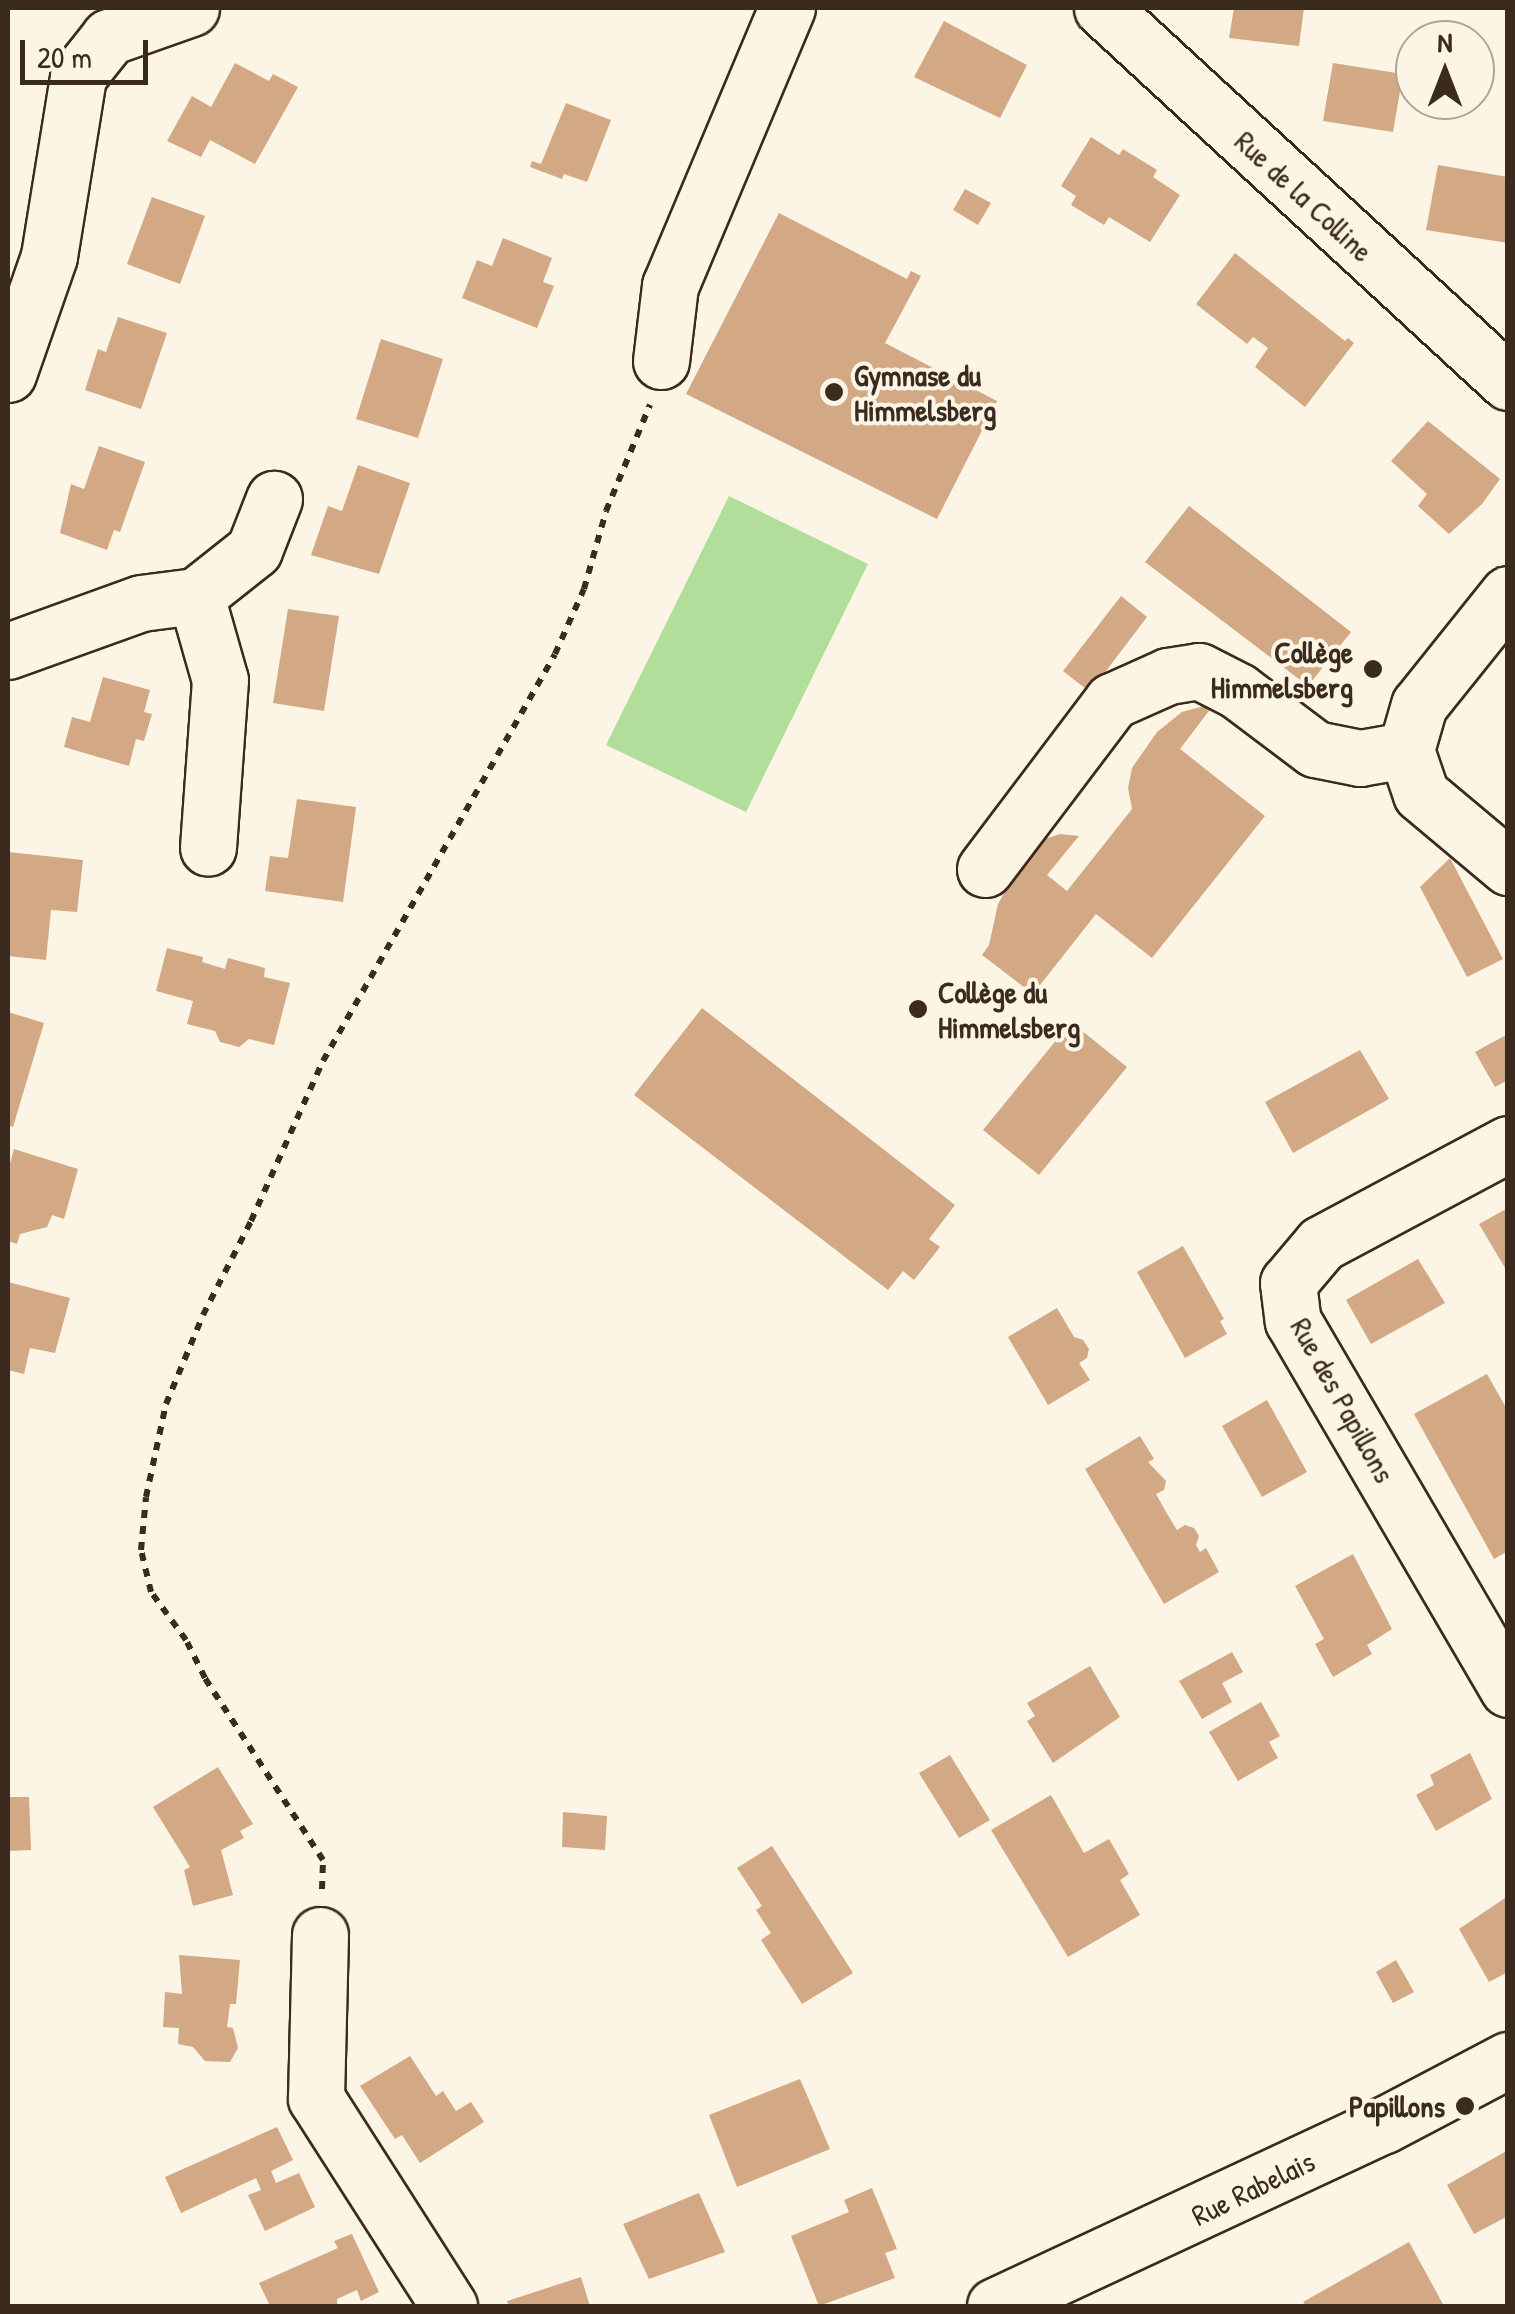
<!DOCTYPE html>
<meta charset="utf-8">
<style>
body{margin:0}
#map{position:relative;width:1515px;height:2314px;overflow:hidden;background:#fcf5e5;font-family:"Patrick Hand",sans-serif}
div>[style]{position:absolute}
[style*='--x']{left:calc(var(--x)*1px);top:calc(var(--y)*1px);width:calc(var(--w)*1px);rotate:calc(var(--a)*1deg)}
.green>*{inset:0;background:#b2de9c}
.building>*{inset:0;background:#d3a884}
.path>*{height:6px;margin-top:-3px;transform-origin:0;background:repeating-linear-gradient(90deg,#3b2a1e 0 8px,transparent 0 16px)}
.roads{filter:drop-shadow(2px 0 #3b2a1e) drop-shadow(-2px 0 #3b2a1e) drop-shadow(0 2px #3b2a1e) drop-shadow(0 -2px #3b2a1e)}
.minor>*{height:55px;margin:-27.5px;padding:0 27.5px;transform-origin:27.5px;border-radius:27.5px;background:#fcf5e5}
.dots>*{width:28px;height:28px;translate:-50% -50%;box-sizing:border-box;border:5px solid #fcf5e5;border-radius:50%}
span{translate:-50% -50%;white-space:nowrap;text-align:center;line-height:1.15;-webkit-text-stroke:8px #fcf5e5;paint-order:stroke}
.street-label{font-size:30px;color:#3b2a1e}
.poi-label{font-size:30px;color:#3b2a1e;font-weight:700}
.left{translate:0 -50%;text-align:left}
.right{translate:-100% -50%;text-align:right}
.frame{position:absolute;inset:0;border:10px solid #3b2a1e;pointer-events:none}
.north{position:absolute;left:1395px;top:20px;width:100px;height:100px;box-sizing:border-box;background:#fcf5e5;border:2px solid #afa495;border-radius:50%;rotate:0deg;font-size:28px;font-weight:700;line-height:40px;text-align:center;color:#3b2a1e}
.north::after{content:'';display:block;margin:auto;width:35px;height:45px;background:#3b2a1e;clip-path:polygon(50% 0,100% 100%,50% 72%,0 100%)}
.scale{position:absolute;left:20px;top:40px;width:128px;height:45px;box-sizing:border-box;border:5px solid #3b2a1e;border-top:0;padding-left:12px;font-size:30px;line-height:35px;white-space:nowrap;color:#3b2a1e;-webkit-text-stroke:8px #fcf5e5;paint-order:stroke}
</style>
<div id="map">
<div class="green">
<div style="clip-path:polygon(729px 496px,868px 564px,746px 812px,606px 745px)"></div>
</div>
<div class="building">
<div style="clip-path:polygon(1234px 8px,1304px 8px,1299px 46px,1229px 38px)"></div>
<div style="clip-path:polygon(944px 21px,1027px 65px,1000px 118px,914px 77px)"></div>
<div style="clip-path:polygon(235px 63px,269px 81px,273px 74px,298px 87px,255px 164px,210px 140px,201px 157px,167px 141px,192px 96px,211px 107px)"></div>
<div style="clip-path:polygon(1333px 63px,1403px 74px,1393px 132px,1323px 121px)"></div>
<div style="clip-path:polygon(566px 103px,611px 120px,587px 182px,564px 174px,562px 179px,530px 167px,532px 161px,541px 164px)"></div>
<div style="clip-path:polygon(1091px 137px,1119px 155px,1123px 149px,1157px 170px,1153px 177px,1180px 195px,1150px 242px,1109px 217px,1104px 225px,1071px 205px,1076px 196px,1061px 186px)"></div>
<div style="clip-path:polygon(1438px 165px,1508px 177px,1508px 243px,1426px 230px)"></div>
<div style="clip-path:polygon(965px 189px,991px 203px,978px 225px,953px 210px)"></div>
<div style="clip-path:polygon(152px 197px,205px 216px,180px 284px,127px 264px)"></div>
<div style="clip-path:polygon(779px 213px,907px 279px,911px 271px,921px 276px,885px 343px,997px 401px,937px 519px,686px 394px)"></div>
<div style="clip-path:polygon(503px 238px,552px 258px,543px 282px,554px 286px,537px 328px,462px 298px,477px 260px,492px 266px)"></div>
<div style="clip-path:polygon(1235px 253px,1345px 341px,1348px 338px,1354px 343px,1305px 407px,1255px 367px,1268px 348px,1253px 337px,1247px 344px,1196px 304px)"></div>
<div style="clip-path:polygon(118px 317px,167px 333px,141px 409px,85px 390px,98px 349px,106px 352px)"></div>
<div style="clip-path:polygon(381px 339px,443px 359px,418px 438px,356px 419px)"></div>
<div style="clip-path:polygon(1428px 421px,1500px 479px,1482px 504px,1449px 534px,1418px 506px,1427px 494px,1391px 461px)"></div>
<div style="clip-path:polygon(99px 446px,145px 462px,120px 532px,114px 530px,107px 550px,60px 533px,71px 484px,84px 489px)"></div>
<div style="clip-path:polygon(358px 465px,410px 483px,379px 574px,311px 555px,328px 506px,342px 511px)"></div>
<div style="clip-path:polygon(1189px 506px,1351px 632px,1308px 686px,1145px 562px)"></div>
<div style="clip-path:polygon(1121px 596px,1147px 617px,1090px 692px,1063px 671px)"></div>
<div style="clip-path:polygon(288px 609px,339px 616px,324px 711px,273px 703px)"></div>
<div style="clip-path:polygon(103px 677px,150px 690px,144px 712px,152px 714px,144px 741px,136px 739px,129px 766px,64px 747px,72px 717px,90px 722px)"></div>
<div style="clip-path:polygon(1215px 703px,1180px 749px,1265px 816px,1152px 958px,1096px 914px,1033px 994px,982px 955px,989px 945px,998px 904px,1019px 867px,1039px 841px,1060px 834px,1079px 836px,1047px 875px,1067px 891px,1132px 809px,1128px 788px,1132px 768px,1157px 732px,1182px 712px)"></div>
<div style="clip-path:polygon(297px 799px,356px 807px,343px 902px,265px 891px,270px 856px,288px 858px)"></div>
<div style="clip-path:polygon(8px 852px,83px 860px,77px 912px,51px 910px,46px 960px,8px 956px)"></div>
<div style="clip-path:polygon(1450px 858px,1503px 959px,1467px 977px,1420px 887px)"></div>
<div style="clip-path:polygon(167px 948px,203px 957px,202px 962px,225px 969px,228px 958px,265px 968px,264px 977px,290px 983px,274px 1045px,249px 1039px,239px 1047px,220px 1042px,215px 1031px,187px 1024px,193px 1001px,156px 991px)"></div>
<div style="clip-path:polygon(702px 1008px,955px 1205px,929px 1239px,940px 1247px,914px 1280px,903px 1271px,888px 1290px,634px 1095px)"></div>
<div style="clip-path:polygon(8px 1012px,44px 1023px,13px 1127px,8px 1125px)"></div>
<div style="clip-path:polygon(1071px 1022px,1127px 1067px,1039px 1175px,983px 1130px)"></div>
<div style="clip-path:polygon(1508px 1034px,1508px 1080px,1495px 1087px,1475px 1052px)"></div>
<div style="clip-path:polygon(1360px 1050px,1389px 1099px,1293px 1153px,1265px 1102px)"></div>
<div style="clip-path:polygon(14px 1149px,78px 1169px,64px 1219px,52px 1215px,47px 1227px,20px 1234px,17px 1244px,8px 1241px,8px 1171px)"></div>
<div style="clip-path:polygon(1508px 1208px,1508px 1267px,1505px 1268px,1479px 1224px)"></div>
<div style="clip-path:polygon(1183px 1246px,1224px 1319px,1220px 1321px,1227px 1334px,1185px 1358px,1137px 1272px)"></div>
<div style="clip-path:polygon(1418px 1259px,1445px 1303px,1371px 1344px,1346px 1300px)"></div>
<div style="clip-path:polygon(8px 1282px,70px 1298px,55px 1353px,30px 1348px,24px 1374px,8px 1370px)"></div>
<div style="clip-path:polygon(1057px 1308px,1074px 1337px,1083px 1340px,1089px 1349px,1087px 1358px,1079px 1363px,1090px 1380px,1048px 1405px,1008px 1337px)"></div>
<div style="clip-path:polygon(1487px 1374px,1508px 1411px,1508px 1551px,1494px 1559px,1414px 1414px)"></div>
<div style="clip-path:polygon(1267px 1400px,1307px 1472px,1262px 1497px,1222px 1426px)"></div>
<div style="clip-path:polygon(1140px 1436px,1154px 1459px,1148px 1462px,1166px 1481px,1164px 1490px,1156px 1494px,1166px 1512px,1177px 1530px,1185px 1525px,1194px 1528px,1199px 1536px,1196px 1545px,1200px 1552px,1206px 1548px,1219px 1572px,1164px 1604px,1085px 1469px)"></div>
<div style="clip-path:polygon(1353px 1554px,1392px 1629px,1367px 1645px,1372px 1654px,1333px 1677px,1315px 1644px,1324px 1639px,1295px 1586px)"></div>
<div style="clip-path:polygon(1232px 1652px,1243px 1672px,1222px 1683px,1232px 1702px,1202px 1719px,1179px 1681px)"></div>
<div style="clip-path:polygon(1090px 1666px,1120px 1717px,1053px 1763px,1027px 1721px,1035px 1716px,1027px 1703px)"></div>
<div style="clip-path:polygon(1261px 1702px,1280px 1736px,1269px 1742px,1278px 1758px,1238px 1781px,1209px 1732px)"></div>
<div style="clip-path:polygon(1470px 1753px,1492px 1799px,1436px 1831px,1416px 1795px,1434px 1785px,1430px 1775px)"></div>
<div style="clip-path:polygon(950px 1755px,990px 1820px,959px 1838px,919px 1773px)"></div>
<div style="clip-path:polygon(218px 1767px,253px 1824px,240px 1831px,244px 1838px,221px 1850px,233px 1895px,193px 1906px,184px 1870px,190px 1867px,153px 1807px)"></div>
<div style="clip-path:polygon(1051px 1795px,1084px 1853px,1109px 1839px,1129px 1874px,1120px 1880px,1140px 1915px,1068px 1957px,991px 1830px)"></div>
<div style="clip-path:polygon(8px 1797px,29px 1797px,31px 1850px,8px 1851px)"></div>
<div style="clip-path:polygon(563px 1812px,607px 1816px,605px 1850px,562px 1847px)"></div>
<div style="clip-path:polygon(772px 1846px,853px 1973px,802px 2004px,761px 1940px,771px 1933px,756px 1910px,762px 1906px,737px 1868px)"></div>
<div style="clip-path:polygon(1508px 1896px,1508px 1972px,1489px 1982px,1459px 1929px)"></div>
<div style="clip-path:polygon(179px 1955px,240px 1960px,236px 2004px,230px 2004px,227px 2027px,233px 2028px,238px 2048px,230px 2062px,205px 2061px,193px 2047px,178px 2044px,179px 2028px,163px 2027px,165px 1992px,182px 1994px)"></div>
<div style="clip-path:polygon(1396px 1960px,1414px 1992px,1393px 2003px,1376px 1972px)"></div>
<div style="clip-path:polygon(410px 2056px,436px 2096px,443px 2091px,456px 2111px,471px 2102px,484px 2122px,420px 2163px,402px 2135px,395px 2139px,360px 2086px)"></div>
<div style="clip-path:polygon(800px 2079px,830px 2149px,737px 2187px,709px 2115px)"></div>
<div style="clip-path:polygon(277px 2127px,293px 2160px,271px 2171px,276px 2183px,299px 2173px,315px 2207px,265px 2231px,248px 2195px,261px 2190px,256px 2178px,181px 2213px,165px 2177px)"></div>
<div style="clip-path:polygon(1508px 2150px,1508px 2216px,1474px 2234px,1447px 2185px)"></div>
<div style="clip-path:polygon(872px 2188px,897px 2249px,885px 2253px,895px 2278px,819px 2306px,791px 2236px,849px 2212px,844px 2200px)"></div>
<div style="clip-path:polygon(699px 2193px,725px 2252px,649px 2279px,623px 2224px)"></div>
<div style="clip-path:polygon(352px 2234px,379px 2292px,361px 2301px,357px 2290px,337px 2299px,337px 2306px,270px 2306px,259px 2283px,338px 2248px,334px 2241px)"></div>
<div style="clip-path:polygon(1409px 2242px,1444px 2306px,1306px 2306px,1303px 2302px)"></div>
<div style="clip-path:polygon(581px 2277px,590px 2306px,509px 2306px,507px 2301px)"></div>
</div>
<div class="path">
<div style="--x:322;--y:1889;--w:29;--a:-88"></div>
<div style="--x:323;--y:1860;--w:217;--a:-123"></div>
<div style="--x:205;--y:1678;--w:42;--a:-116.6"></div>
<div style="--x:186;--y:1640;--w:59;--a:-126.1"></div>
<div style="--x:151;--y:1592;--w:43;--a:-103.4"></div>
<div style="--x:141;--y:1550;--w:53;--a:-84.6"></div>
<div style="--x:146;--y:1497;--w:95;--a:-77.9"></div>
<div style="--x:166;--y:1404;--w:96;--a:-67.4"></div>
<div style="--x:203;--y:1315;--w:106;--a:-62.9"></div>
<div style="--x:251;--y:1221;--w:175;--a:-65.8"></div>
<div style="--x:323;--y:1061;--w:468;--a:-60.3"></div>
<div style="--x:555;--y:654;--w:71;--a:-66"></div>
<div style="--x:584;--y:589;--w:81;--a:-74.2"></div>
<div style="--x:606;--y:511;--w:115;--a:-67.5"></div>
</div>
<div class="roads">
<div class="minor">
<div style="--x:1102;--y:8;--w:552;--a:42.65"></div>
<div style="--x:661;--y:361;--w:76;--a:-83.2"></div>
<div style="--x:670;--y:286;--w:302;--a:-67.2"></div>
<div style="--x:8;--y:374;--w:125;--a:-70.8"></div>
<div style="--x:49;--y:256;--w:182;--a:-80.8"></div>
<div style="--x:78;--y:76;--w:50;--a:-51.5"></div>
<div style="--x:109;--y:37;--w:87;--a:-19.5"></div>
<div style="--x:1508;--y:594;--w:142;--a:128.7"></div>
<div style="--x:1419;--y:705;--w:47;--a:106.1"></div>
<div style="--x:1406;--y:750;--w:46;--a:71.2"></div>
<div style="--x:1421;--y:794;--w:114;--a:40"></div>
<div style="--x:196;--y:596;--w:87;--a:74.1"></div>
<div style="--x:220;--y:680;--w:168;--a:94.1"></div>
<div style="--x:8;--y:651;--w:141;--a:-19.8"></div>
<div style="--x:141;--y:603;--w:55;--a:-7.3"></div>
<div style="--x:196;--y:596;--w:74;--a:-38.4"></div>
<div style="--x:254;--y:550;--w:55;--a:-68.6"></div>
<div style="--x:985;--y:869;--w:211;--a:-52.9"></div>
<div style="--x:1112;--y:701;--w:61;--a:-24.1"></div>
<div style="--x:1168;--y:676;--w:31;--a:-9"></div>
<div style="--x:1199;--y:671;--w:44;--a:27.1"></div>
<div style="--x:1238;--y:691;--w:96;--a:37"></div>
<div style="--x:1315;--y:749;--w:46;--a:11.3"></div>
<div style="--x:1360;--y:758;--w:47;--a:-9.9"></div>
<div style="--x:1508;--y:1144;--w:212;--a:151.9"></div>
<div style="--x:1321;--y:1244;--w:51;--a:130.2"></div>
<div style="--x:1288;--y:1283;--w:38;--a:83"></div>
<div style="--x:1293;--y:1321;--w:426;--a:59.7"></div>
<div style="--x:320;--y:1935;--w:163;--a:91.4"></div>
<div style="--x:316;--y:2098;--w:247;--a:57.4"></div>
<div style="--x:995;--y:2306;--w:429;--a:-25"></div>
<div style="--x:1384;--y:2125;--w:140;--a:-27.7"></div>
</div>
</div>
<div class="dots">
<div style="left:834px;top:392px;background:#3b2a1e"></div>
<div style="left:1373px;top:669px;background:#3b2a1e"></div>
<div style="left:918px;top:1009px;background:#3b2a1e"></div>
<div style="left:1465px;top:2106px;background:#3b2a1e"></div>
</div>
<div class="street-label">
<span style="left:1304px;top:196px;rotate:43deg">Rue de la Colline</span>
<span style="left:1343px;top:1400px;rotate:61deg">Rue des Papillons</span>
<span style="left:1253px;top:2188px;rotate:-26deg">Rue Rabelais</span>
</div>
<div class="poi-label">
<span class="left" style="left:854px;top:392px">Gymnase du<br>Himmelsberg</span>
<span class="right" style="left:1353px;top:669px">Collège<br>Himmelsberg</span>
<span class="left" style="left:938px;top:1009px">Collège du<br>Himmelsberg</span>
<span class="right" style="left:1445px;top:2106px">Papillons</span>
</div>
<div class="frame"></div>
<div class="north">N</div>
<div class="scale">20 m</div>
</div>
